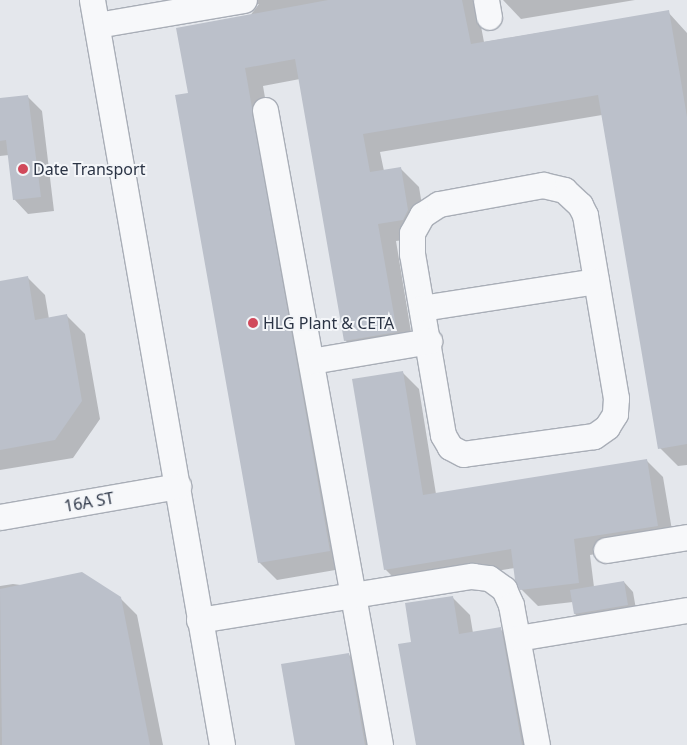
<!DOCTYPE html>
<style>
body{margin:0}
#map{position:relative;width:687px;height:745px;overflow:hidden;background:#e4e7ec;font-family:"Noto Sans",sans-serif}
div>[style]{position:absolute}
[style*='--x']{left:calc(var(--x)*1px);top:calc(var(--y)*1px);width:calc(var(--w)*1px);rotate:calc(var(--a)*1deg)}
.shadow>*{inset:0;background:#0003}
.building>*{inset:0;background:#bbc0ca}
.roads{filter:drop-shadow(1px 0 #a9aeb7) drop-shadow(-1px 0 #a9aeb7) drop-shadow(0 1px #a9aeb7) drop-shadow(0 -1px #a9aeb7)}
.minor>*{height:25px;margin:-12.5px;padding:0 12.5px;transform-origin:12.5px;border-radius:12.5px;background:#f7f8fa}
.dots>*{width:14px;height:14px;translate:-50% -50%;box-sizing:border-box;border:2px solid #f4f6f9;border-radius:50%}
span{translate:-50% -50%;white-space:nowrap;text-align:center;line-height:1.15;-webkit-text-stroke:4px #f4f6f9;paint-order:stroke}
.poi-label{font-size:16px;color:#2b3445}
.left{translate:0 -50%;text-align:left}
.street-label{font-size:16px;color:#2b3445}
</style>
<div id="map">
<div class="shadow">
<div style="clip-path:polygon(180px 0,476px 0,484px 42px,668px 12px,687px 33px,687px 465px,678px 466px,660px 448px,602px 115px,380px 152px,384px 171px,401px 169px,419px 187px,426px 229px,421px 238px,396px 241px,414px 350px,363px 358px,345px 340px,300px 79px,263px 86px,347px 568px,277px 580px,259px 562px,190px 94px,259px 4px,195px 15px)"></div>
<div style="clip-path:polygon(503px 0,635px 0,521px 19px)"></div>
<div style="clip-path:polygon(27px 96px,42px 111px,54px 211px,28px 214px,14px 199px,9px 155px,0 156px,0 99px)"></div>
<div style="clip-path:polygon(27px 277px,45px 295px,49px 319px,67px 316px,85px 334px,100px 419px,73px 458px,0 470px,0 282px)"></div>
<div style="clip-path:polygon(402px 372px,419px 389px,436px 494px,646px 460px,663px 477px,674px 542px,590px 555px,594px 587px,624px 582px,633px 592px,637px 615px,585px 623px,575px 614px,573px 602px,538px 606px,521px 589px,515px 568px,402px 586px,385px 569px)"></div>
<div style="clip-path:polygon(13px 584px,120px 598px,137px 615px,163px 745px,0 745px,0 586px)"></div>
<div style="clip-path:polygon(452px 597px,470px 615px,473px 633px,500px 629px,518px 647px,536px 745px,417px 745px,413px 643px)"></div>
<div style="clip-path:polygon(348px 654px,367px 673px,382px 745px,296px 745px)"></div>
</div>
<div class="building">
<div style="clip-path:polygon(328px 0,462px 0,471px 44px,669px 10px,687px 117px,687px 444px,658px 449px,598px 95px,363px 134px,370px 172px,401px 167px,408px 210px,403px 220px,378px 224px,397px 332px,344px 341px,295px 59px,245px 68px,330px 551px,258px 563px,175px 95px,188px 93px,176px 28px)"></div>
<div style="clip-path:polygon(28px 95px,41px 197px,13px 200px,6px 140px,0 141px,0 98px)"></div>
<div style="clip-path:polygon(28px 276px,35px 320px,67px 314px,82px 401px,55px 440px,0 450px,0 281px)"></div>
<div style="clip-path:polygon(403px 371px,423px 495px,647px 459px,658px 526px,574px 539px,579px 583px,520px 590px,515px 580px,511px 549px,384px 570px,352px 379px)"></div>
<div style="clip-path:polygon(82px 572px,121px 597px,150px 745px,2px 745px,0 589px)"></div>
<div style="clip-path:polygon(624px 581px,628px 605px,574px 614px,570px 590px)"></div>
<div style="clip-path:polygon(453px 596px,459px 634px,501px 627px,522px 745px,416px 745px,398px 644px,411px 642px,405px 603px)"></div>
<div style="clip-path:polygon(349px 653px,365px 745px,295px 745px,281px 664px)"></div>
</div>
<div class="roads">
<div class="minor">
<div style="--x:92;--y:0;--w:756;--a:80.1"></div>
<div style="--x:486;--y:0;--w:17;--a:80"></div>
<div style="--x:97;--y:25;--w:149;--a:-9.7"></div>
<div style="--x:265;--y:110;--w:645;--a:79.73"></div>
<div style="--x:543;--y:185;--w:22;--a:13"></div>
<div style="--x:564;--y:190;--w:22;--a:43"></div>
<div style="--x:580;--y:205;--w:11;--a:63"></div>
<div style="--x:585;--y:215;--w:186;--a:80.4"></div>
<div style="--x:616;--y:398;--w:16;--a:94"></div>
<div style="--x:615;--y:414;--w:15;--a:122"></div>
<div style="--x:607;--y:427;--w:16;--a:145"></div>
<div style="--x:594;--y:436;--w:132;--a:172.2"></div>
<div style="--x:463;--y:454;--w:15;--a:-152"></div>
<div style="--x:450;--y:447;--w:14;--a:-120"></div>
<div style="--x:443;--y:435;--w:184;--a:-99.7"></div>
<div style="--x:412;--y:254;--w:21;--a:-90"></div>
<div style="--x:412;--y:233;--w:21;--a:-61"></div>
<div style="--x:422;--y:215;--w:20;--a:-33"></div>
<div style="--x:439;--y:204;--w:106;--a:-10.4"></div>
<div style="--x:422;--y:308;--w:176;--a:-8.8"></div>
<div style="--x:311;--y:361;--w:120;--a:-9.6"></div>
<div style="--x:0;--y:517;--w:181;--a:-9.9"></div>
<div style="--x:606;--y:550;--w:82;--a:-9.1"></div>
<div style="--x:199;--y:620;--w:277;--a:-9.2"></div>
<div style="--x:472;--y:576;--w:17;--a:7"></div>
<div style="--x:489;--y:578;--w:19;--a:36"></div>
<div style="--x:504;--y:589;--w:17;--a:66"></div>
<div style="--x:511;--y:605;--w:142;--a:79.5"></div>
<div style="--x:518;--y:638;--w:171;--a:-9.4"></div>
</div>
</div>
<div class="dots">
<div style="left:23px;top:169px;background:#d1495b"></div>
<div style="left:253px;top:323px;background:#d1495b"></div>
</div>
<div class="poi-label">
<span class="left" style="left:33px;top:169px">Date Transport</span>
<span class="left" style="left:263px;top:323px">HLG Plant &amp; CETA</span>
</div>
<div class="street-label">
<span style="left:89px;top:502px;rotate:-10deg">16A ST</span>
</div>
</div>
